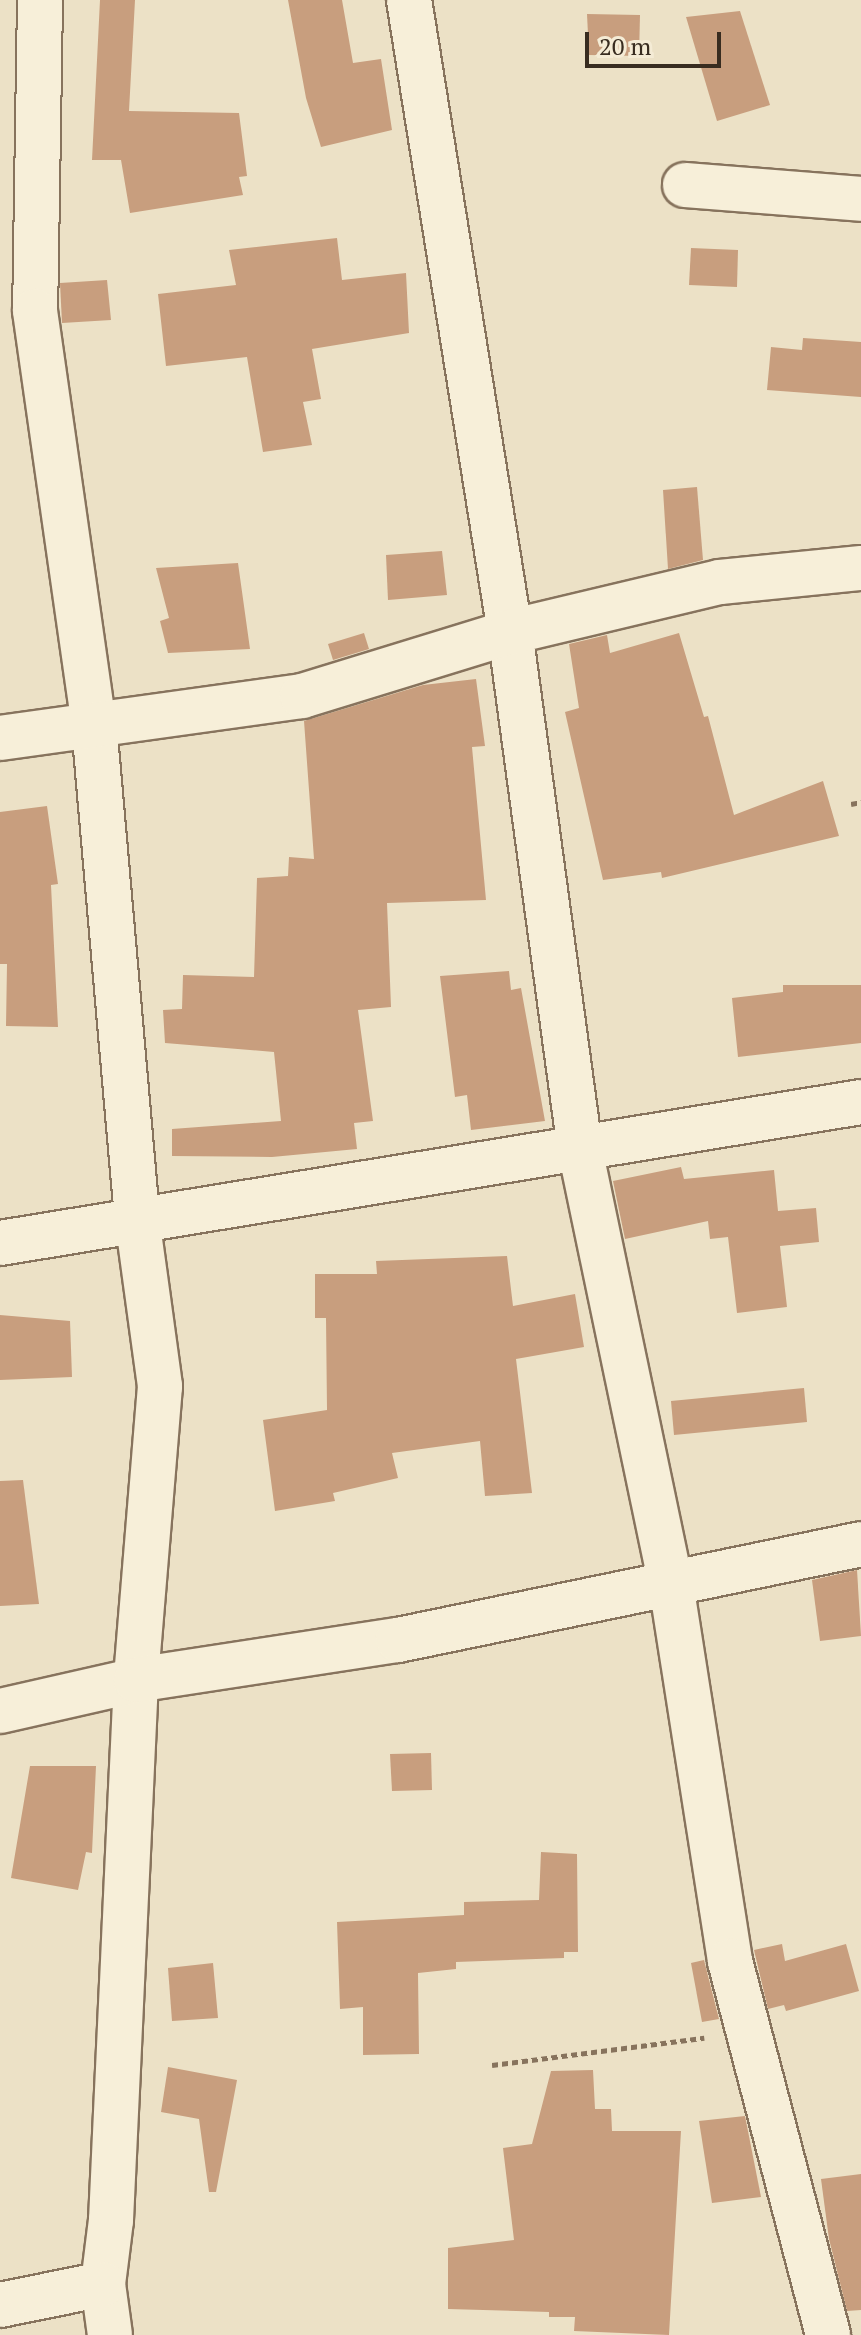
<!DOCTYPE html>
<style>
body{margin:0}
#map{position:relative;width:861px;height:2335px;overflow:hidden;background:#ece1c6;font-family:"PT Serif",serif}
div>[style]{position:absolute}
[style*='--x']{left:calc(var(--x)*1px);top:calc(var(--y)*1px);width:calc(var(--w)*1px);rotate:calc(var(--a)*1deg)}
.building>*{inset:0;background:#c89e7e}
.path>*{height:5px;margin-top:-2.5px;transform-origin:0;background:repeating-linear-gradient(90deg,#87735d 0 6px,transparent 0 10px)}
.roads{filter:drop-shadow(2px 0 #87735d) drop-shadow(-2px 0 #87735d) drop-shadow(0 2px #87735d) drop-shadow(0 -2px #87735d)}
.minor>*{height:44px;margin:-22px;padding:0 22px;transform-origin:22px;border-radius:22px;background:#f7efd9}
span{translate:-50% -50%;white-space:nowrap;text-align:center;line-height:1.15;-webkit-text-stroke:8px #f4ebd5;paint-order:stroke}
.scale{position:absolute;left:585px;top:32px;width:136px;height:36px;box-sizing:border-box;border:4px solid #382c20;border-top:0;padding-left:10px;font-size:24px;line-height:28px;white-space:nowrap;color:#382c20;-webkit-text-stroke:6px #f4ebd5;paint-order:stroke}
</style>
<div id="map">
<div class="building">
<div style="clip-path:polygon(100px 0,135px 0,129px 111px,239px 113px,247px 176px,239px 177px,243px 195px,130px 213px,121px 160px,92px 160px)"></div>
<div style="clip-path:polygon(288px 0,342px 0,353px 63px,381px 59px,392px 130px,321px 147px,306px 98px)"></div>
<div style="clip-path:polygon(740px 11px,770px 105px,717px 121px,686px 17px)"></div>
<div style="clip-path:polygon(587px 14px,640px 15px,639px 56px,589px 55px)"></div>
<div style="clip-path:polygon(337px 238px,342px 280px,406px 273px,409px 333px,312px 349px,321px 399px,303px 402px,312px 445px,263px 452px,247px 357px,166px 366px,158px 294px,236px 285px,229px 250px)"></div>
<div style="clip-path:polygon(691px 248px,738px 250px,737px 287px,689px 285px)"></div>
<div style="clip-path:polygon(107px 280px,111px 320px,62px 323px,60px 283px)"></div>
<div style="clip-path:polygon(803px 338px,861px 342px,861px 397px,767px 390px,771px 347px,802px 350px)"></div>
<div style="clip-path:polygon(697px 487px,703px 560px,668px 569px,663px 490px)"></div>
<div style="clip-path:polygon(442px 551px,447px 595px,388px 600px,386px 555px)"></div>
<div style="clip-path:polygon(238px 563px,250px 649px,168px 653px,160px 621px,169px 618px,156px 568px)"></div>
<div style="clip-path:polygon(364px 633px,369px 649px,333px 660px,328px 644px)"></div>
<div style="clip-path:polygon(679px 633px,704px 717px,708px 716px,734px 815px,823px 781px,839px 836px,662px 878px,661px 872px,603px 880px,565px 712px,579px 708px,569px 644px,607px 635px,610px 653px)"></div>
<div style="clip-path:polygon(476px 679px,485px 746px,472px 747px,486px 900px,387px 903px,391px 1007px,358px 1010px,373px 1121px,354px 1123px,357px 1149px,272px 1157px,172px 1156px,172px 1129px,281px 1121px,274px 1052px,165px 1043px,163px 1010px,182px 1009px,183px 975px,254px 977px,257px 878px,288px 876px,289px 857px,314px 859px,304px 721px,423px 685px)"></div>
<div style="clip-path:polygon(47px 806px,58px 884px,51px 885px,58px 1027px,6px 1026px,7px 964px,0 964px,0 812px)"></div>
<div style="clip-path:polygon(509px 971px,511px 990px,521px 988px,545px 1121px,471px 1130px,467px 1095px,455px 1097px,440px 976px)"></div>
<div style="clip-path:polygon(783px 985px,861px 985px,861px 1043px,738px 1057px,732px 998px,783px 992px)"></div>
<div style="clip-path:polygon(681px 1167px,684px 1179px,774px 1170px,778px 1211px,816px 1208px,819px 1242px,780px 1246px,787px 1307px,737px 1313px,728px 1237px,710px 1239px,708px 1221px,625px 1239px,613px 1181px)"></div>
<div style="clip-path:polygon(507px 1256px,513px 1306px,575px 1294px,584px 1347px,516px 1359px,532px 1493px,485px 1496px,480px 1441px,392px 1453px,398px 1478px,333px 1493px,335px 1501px,275px 1511px,263px 1420px,327px 1410px,326px 1318px,315px 1318px,315px 1274px,377px 1274px,376px 1261px)"></div>
<div style="clip-path:polygon(0 1315px,70px 1321px,72px 1377px,0 1380px)"></div>
<div style="clip-path:polygon(804px 1388px,807px 1422px,674px 1435px,671px 1401px)"></div>
<div style="clip-path:polygon(23px 1480px,39px 1604px,0 1606px,0 1481px)"></div>
<div style="clip-path:polygon(857px 1570px,861px 1636px,820px 1641px,812px 1580px)"></div>
<div style="clip-path:polygon(431px 1753px,432px 1790px,392px 1791px,390px 1754px)"></div>
<div style="clip-path:polygon(30px 1766px,96px 1766px,92px 1853px,86px 1852px,78px 1890px,11px 1878px)"></div>
<div style="clip-path:polygon(541px 1852px,577px 1854px,578px 1952px,564px 1952px,564px 1958px,456px 1962px,456px 1969px,418px 1973px,419px 2054px,363px 2055px,363px 2007px,340px 2009px,337px 1922px,464px 1915px,464px 1902px,539px 1900px)"></div>
<div style="clip-path:polygon(782px 1944px,785px 1961px,846px 1944px,859px 1991px,786px 2011px,784px 2005px,768px 2009px,754px 1950px)"></div>
<div style="clip-path:polygon(704px 1960px,719px 2019px,702px 2022px,691px 1963px)"></div>
<div style="clip-path:polygon(213px 1963px,218px 2018px,172px 2021px,168px 1968px)"></div>
<div style="clip-path:polygon(168px 2067px,237px 2080px,216px 2192px,209px 2192px,199px 2119px,161px 2112px)"></div>
<div style="clip-path:polygon(593px 2070px,595px 2109px,611px 2109px,612px 2131px,681px 2131px,669px 2335px,574px 2331px,575px 2317px,549px 2317px,549px 2312px,448px 2309px,448px 2248px,514px 2240px,503px 2148px,532px 2144px,551px 2071px)"></div>
<div style="clip-path:polygon(745px 2116px,761px 2197px,712px 2203px,699px 2121px)"></div>
<div style="clip-path:polygon(861px 2174px,861px 2310px,847px 2311px,829px 2239px,821px 2179px)"></div>
</div>
<div class="path">
<div style="--x:851;--y:804;--w:10;--a:-11"></div>
<div style="--x:492;--y:2065;--w:214;--a:-7.3"></div>
</div>
<div class="roads">
<div class="minor">
<div style="--x:40;--y:0;--w:311;--a:90.9"></div>
<div style="--x:35;--y:311;--w:418;--a:81.9"></div>
<div style="--x:94;--y:725;--w:495;--a:85"></div>
<div style="--x:137;--y:1218;--w:170;--a:82.2"></div>
<div style="--x:160;--y:1386;--w:295;--a:94.7"></div>
<div style="--x:136;--y:1680;--w:541;--a:92.65"></div>
<div style="--x:111;--y:2220;--w:64;--a:97.1"></div>
<div style="--x:103;--y:2284;--w:51;--a:82.2"></div>
<div style="--x:409;--y:0;--w:640;--a:80.92"></div>
<div style="--x:510;--y:632;--w:522;--a:82.29"></div>
<div style="--x:580;--y:1149;--w:444;--a:78.2"></div>
<div style="--x:671;--y:1584;--w:382;--a:81.1"></div>
<div style="--x:730;--y:1961;--w:387;--a:75.3"></div>
<div style="--x:685;--y:185;--w:177;--a:4.5"></div>
<div style="--x:0;--y:738;--w:305;--a:-7.9"></div>
<div style="--x:302;--y:696;--w:218;--a:-17.1"></div>
<div style="--x:510;--y:632;--w:216;--a:-13.4"></div>
<div style="--x:720;--y:582;--w:142;--a:-5.7"></div>
<div style="--x:0;--y:1243;--w:872;--a:-9.3"></div>
<div style="--x:0;--y:1711;--w:139;--a:-12.8"></div>
<div style="--x:136;--y:1680;--w:265;--a:-8.7"></div>
<div style="--x:398;--y:1640;--w:473;--a:-11.7"></div>
<div style="--x:0;--y:2305;--w:105;--a:-11.5"></div>
</div>
</div>
<div class="scale">20 m</div>
</div>
